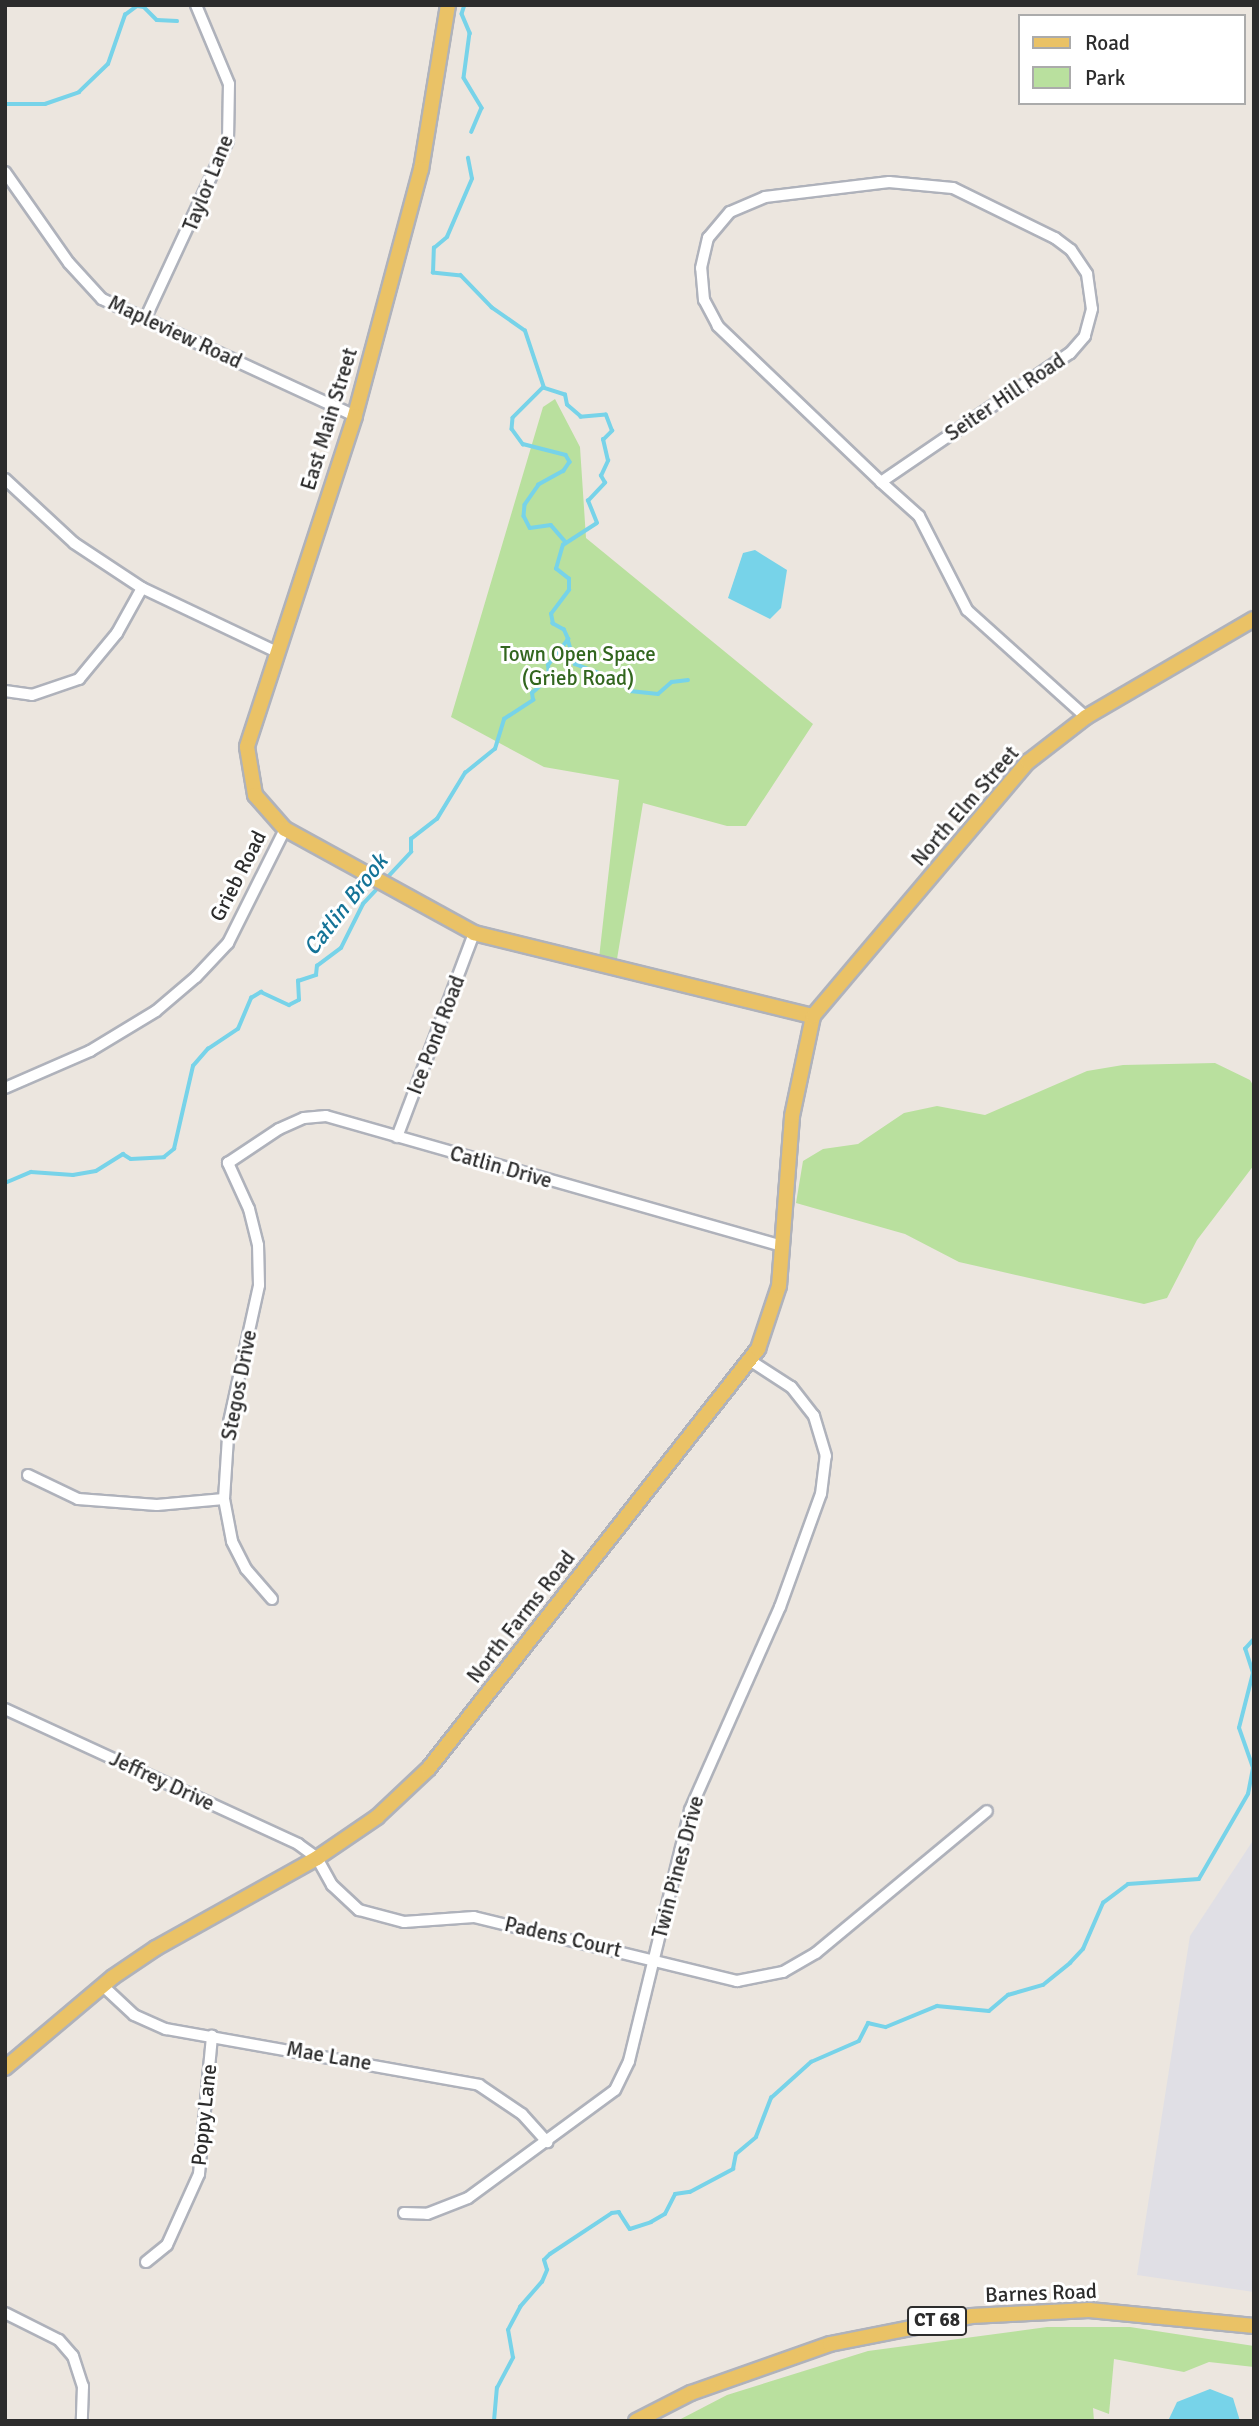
<!DOCTYPE html>
<style>
body{margin:0}
#map{position:relative;width:1259px;height:2426px;overflow:hidden;background:#ece6df;font-family:Signika,sans-serif}
div>[style]{position:absolute}
[style*='--x']{left:calc(var(--x)*1px);top:calc(var(--y)*1px);width:calc(var(--w)*1px);rotate:calc(var(--a)*1deg)}
.industrial>*{inset:0;background:#e0dfe5}
.green>*{inset:0;background:#b9e09e}
.water>*{inset:0;background:#77d3e9}
.stream>*{height:3.5px;margin:-1.75px;padding:0 1.75px;transform-origin:1.75px;border-radius:1.75px;background:#77d3e9}
.roads{filter:drop-shadow(2px 0 #afb2bb) drop-shadow(-2px 0 #afb2bb) drop-shadow(0 2px #afb2bb) drop-shadow(0 -2px #afb2bb)}
.minor>*{height:10px;margin:-5px;padding:0 5px;transform-origin:5px;border-radius:5px;background:#fff}
.major>*{height:14px;margin:-7px;padding:0 7px;transform-origin:7px;border-radius:7px;background:#eac266}
span{translate:-50% -50%;white-space:nowrap;text-align:center;line-height:1.15;-webkit-text-stroke:6px #fff;paint-order:stroke}
.shield-label span{padding:2px 5px;background:#fff;border:2px solid;border-radius:5px;-webkit-text-stroke-width:0}
.shield-label{font-size:19px;color:#2c2c2c;font-weight:700}
.street-label{font-size:21px;color:#2c2c2c}
.park-label{font-size:21px;color:#32661e}
.water-label{font-size:23px;color:#147397;font-style:italic}
.frame{position:absolute;inset:0;border:7px solid #2c2c2c;pointer-events:none}
.legend{position:absolute;left:1018px;top:14px;width:228px;height:91px;box-sizing:border-box;background:#fff;border:2px solid #ababab;margin:0;padding:9px 12px;list-style:none;font-size:21px;color:#2c2c2c}
.legend li{display:flex;align-items:center;gap:14px;height:35px}
.legend b{width:35px;border:2px solid #ababab}
</style>
<div id="map">
<div class="industrial">
<div style="clip-path:polygon(1254px 1839px,1254px 2292px,1137px 2275px,1190px 1936px)"></div>
</div>
<div class="green">
<div style="clip-path:polygon(555px 399px,580px 447px,586px 538px,813px 724px,746px 826px,727px 826px,643px 803px,615px 971px,598px 967px,619px 780px,544px 767px,451px 717px,543px 407px)"></div>
<div style="clip-path:polygon(1215px 1063px,1250px 1080px,1254px 1087px,1254px 1165px,1197px 1240px,1167px 1298px,1144px 1304px,959px 1262px,905px 1234px,796px 1203px,803px 1161px,823px 1149px,858px 1144px,904px 1113px,937px 1106px,985px 1115px,1087px 1071px,1123px 1065px)"></div>
<div style="clip-path:polygon(1047px 2327px,1130px 2327px,1254px 2346px,1254px 2367px,1209px 2362px,1184px 2372px,1114px 2359px,1109px 2414px,1093px 2408px,1094px 2421px,677px 2421px,727px 2395px,868px 2351px)"></div>
</div>
<div class="water">
<div style="clip-path:polygon(755px 550px,787px 570px,781px 608px,770px 619px,728px 598px,743px 553px)"></div>
<div style="clip-path:polygon(1210px 2389px,1233px 2398px,1240px 2421px,1168px 2421px,1177px 2402px)"></div>
</div>
<div class="stream">
<div style="--x:465;--y:5;--w:9;--a:108"></div>
<div style="--x:462;--y:14;--w:21;--a:67"></div>
<div style="--x:470;--y:33;--w:45;--a:97.6"></div>
<div style="--x:464;--y:78;--w:35;--a:59"></div>
<div style="--x:482;--y:108;--w:26;--a:113"></div>
<div style="--x:5;--y:104;--w:40;--a:0"></div>
<div style="--x:45;--y:104;--w:36;--a:-19"></div>
<div style="--x:79;--y:92;--w:40;--a:-44"></div>
<div style="--x:108;--y:64;--w:52;--a:-70.9"></div>
<div style="--x:125;--y:15;--w:15;--a:-37"></div>
<div style="--x:137;--y:6;--w:7;--a:8"></div>
<div style="--x:144;--y:7;--w:18;--a:45"></div>
<div style="--x:157;--y:20;--w:20;--a:3"></div>
<div style="--x:543;--y:388;--w:42;--a:135"></div>
<div style="--x:513;--y:418;--w:11;--a:95"></div>
<div style="--x:512;--y:429;--w:19;--a:54"></div>
<div style="--x:523;--y:444;--w:44;--a:14.3"></div>
<div style="--x:566;--y:455;--w:8;--a:60"></div>
<div style="--x:570;--y:462;--w:11;--a:124"></div>
<div style="--x:564;--y:471;--w:29;--a:151"></div>
<div style="--x:539;--y:485;--w:24;--a:125"></div>
<div style="--x:525;--y:505;--w:11;--a:95"></div>
<div style="--x:524;--y:516;--w:13;--a:63"></div>
<div style="--x:530;--y:528;--w:21;--a:-8"></div>
<div style="--x:551;--y:525;--w:23;--a:49"></div>
<div style="--x:568;--y:639;--w:26;--a:74"></div>
<div style="--x:575;--y:664;--w:48;--a:20.7"></div>
<div style="--x:620;--y:681;--w:14;--a:45"></div>
<div style="--x:630;--y:691;--w:28;--a:6"></div>
<div style="--x:658;--y:694;--w:18;--a:-41"></div>
<div style="--x:672;--y:682;--w:16;--a:-7"></div>
<div style="--x:386;--y:879;--w:37;--a:-47"></div>
<div style="--x:411;--y:852;--w:13;--a:-90"></div>
<div style="--x:411;--y:839;--w:33;--a:-38"></div>
<div style="--x:437;--y:819;--w:54;--a:-58.7"></div>
<div style="--x:465;--y:773;--w:38;--a:-39"></div>
<div style="--x:495;--y:749;--w:31;--a:-73"></div>
<div style="--x:504;--y:719;--w:35;--a:-33"></div>
<div style="--x:533;--y:700;--w:7;--a:-98"></div>
<div style="--x:532;--y:693;--w:23;--a:-41"></div>
<div style="--x:549;--y:678;--w:13;--a:-94"></div>
<div style="--x:548;--y:665;--w:33;--a:-52"></div>
<div style="--x:568;--y:639;--w:10;--a:-114"></div>
<div style="--x:564;--y:630;--w:13;--a:-151"></div>
<div style="--x:553;--y:624;--w:10;--a:-101"></div>
<div style="--x:551;--y:614;--w:30;--a:-53"></div>
<div style="--x:569;--y:590;--w:11;--a:-90"></div>
<div style="--x:569;--y:579;--w:16;--a:-142"></div>
<div style="--x:556;--y:569;--w:25;--a:-74"></div>
<div style="--x:563;--y:545;--w:40;--a:-32.9"></div>
<div style="--x:597;--y:523;--w:24;--a:-112"></div>
<div style="--x:588;--y:501;--w:25;--a:-47"></div>
<div style="--x:605;--y:483;--w:8;--a:-120"></div>
<div style="--x:601;--y:476;--w:17;--a:-65"></div>
<div style="--x:608;--y:461;--w:22;--a:-103"></div>
<div style="--x:603;--y:440;--w:13;--a:-45"></div>
<div style="--x:612;--y:431;--w:17;--a:-111"></div>
<div style="--x:606;--y:415;--w:25;--a:175"></div>
<div style="--x:581;--y:417;--w:18;--a:-139"></div>
<div style="--x:567;--y:405;--w:10;--a:-101"></div>
<div style="--x:565;--y:395;--w:22;--a:-162"></div>
<div style="--x:544;--y:388;--w:60;--a:-108.4"></div>
<div style="--x:525;--y:331;--w:40;--a:-145.1"></div>
<div style="--x:492;--y:308;--w:45;--a:-134.1"></div>
<div style="--x:461;--y:276;--w:28;--a:-174"></div>
<div style="--x:433;--y:273;--w:25;--a:-88"></div>
<div style="--x:434;--y:248;--w:17;--a:-40"></div>
<div style="--x:447;--y:237;--w:63;--a:-66.7"></div>
<div style="--x:472;--y:179;--w:21;--a:-101"></div>
<div style="--x:5;--y:1183;--w:28;--a:-23"></div>
<div style="--x:31;--y:1172;--w:42;--a:4.1"></div>
<div style="--x:73;--y:1175;--w:23;--a:-10"></div>
<div style="--x:96;--y:1171;--w:32;--a:-32"></div>
<div style="--x:123;--y:1154;--w:9;--a:32"></div>
<div style="--x:131;--y:1159;--w:33;--a:-3"></div>
<div style="--x:164;--y:1157;--w:13;--a:-39"></div>
<div style="--x:174;--y:1149;--w:85;--a:-77.1"></div>
<div style="--x:193;--y:1066;--w:23;--a:-49"></div>
<div style="--x:208;--y:1049;--w:36;--a:-34"></div>
<div style="--x:238;--y:1029;--w:34;--a:-67"></div>
<div style="--x:251;--y:998;--w:12;--a:-31"></div>
<div style="--x:261;--y:992;--w:31;--a:25"></div>
<div style="--x:289;--y:1005;--w:11;--a:-27"></div>
<div style="--x:299;--y:1000;--w:19;--a:-93"></div>
<div style="--x:298;--y:981;--w:19;--a:-18"></div>
<div style="--x:316;--y:975;--w:9;--a:-84"></div>
<div style="--x:317;--y:966;--w:30;--a:-37"></div>
<div style="--x:341;--y:948;--w:49;--a:-63.4"></div>
<div style="--x:363;--y:904;--w:26;--a:-47"></div>
<div style="--x:494;--y:2421;--w:33;--a:-85"></div>
<div style="--x:497;--y:2388;--w:34;--a:-62"></div>
<div style="--x:513;--y:2358;--w:28;--a:-100"></div>
<div style="--x:508;--y:2330;--w:26;--a:-62"></div>
<div style="--x:520;--y:2307;--w:33;--a:-49"></div>
<div style="--x:542;--y:2282;--w:13;--a:-67"></div>
<div style="--x:547;--y:2270;--w:10;--a:-107"></div>
<div style="--x:544;--y:2260;--w:8;--a:-45"></div>
<div style="--x:550;--y:2254;--w:74;--a:-33.5"></div>
<div style="--x:612;--y:2213;--w:7;--a:-8"></div>
<div style="--x:619;--y:2212;--w:20;--a:57"></div>
<div style="--x:630;--y:2229;--w:22;--a:-18"></div>
<div style="--x:651;--y:2222;--w:16;--a:-30"></div>
<div style="--x:665;--y:2214;--w:22;--a:-63"></div>
<div style="--x:675;--y:2194;--w:15;--a:-8"></div>
<div style="--x:690;--y:2192;--w:49;--a:-28.1"></div>
<div style="--x:733;--y:2169;--w:15;--a:-79"></div>
<div style="--x:736;--y:2154;--w:26;--a:-40"></div>
<div style="--x:756;--y:2137;--w:42;--a:-69"></div>
<div style="--x:771;--y:2098;--w:54;--a:-42"></div>
<div style="--x:811;--y:2062;--w:52;--a:-23.6"></div>
<div style="--x:859;--y:2041;--w:20;--a:-63"></div>
<div style="--x:868;--y:2023;--w:18;--a:13"></div>
<div style="--x:886;--y:2027;--w:55;--a:-22.4"></div>
<div style="--x:937;--y:2006;--w:52;--a:5.5"></div>
<div style="--x:989;--y:2011;--w:25;--a:-40"></div>
<div style="--x:1008;--y:1995;--w:36;--a:-16"></div>
<div style="--x:1043;--y:1985;--w:35;--a:-39"></div>
<div style="--x:1070;--y:1963;--w:19;--a:-47"></div>
<div style="--x:1083;--y:1949;--w:50;--a:-66.5"></div>
<div style="--x:1103;--y:1903;--w:31;--a:-37"></div>
<div style="--x:1128;--y:1884;--w:71;--a:-4"></div>
<div style="--x:1199;--y:1879;--w:98;--a:-60"></div>
<div style="--x:1248;--y:1794;--w:26;--a:-79"></div>
<div style="--x:1253;--y:1768;--w:42;--a:-109.3"></div>
<div style="--x:1239;--y:1728;--w:57;--a:-75.7"></div>
<div style="--x:1253;--y:1673;--w:25;--a:-108"></div>
<div style="--x:1245;--y:1649;--w:13;--a:-48"></div>
</div>
<div class="roads">
<div class="minor">
<div style="--x:5;--y:172;--w:111;--a:54.9"></div>
<div style="--x:69;--y:263;--w:49;--a:47.5"></div>
<div style="--x:102;--y:299;--w:279;--a:24.8"></div>
<div style="--x:889;--y:182;--w:64;--a:5.4"></div>
<div style="--x:953;--y:188;--w:114;--a:26.1"></div>
<div style="--x:1055;--y:238;--w:20;--a:37"></div>
<div style="--x:1071;--y:250;--w:29;--a:56"></div>
<div style="--x:1087;--y:274;--w:35;--a:82"></div>
<div style="--x:1092;--y:309;--w:28;--a:105"></div>
<div style="--x:1085;--y:336;--w:23;--a:131"></div>
<div style="--x:1070;--y:353;--w:229;--a:145.7"></div>
<div style="--x:881;--y:482;--w:226;--a:-136.3"></div>
<div style="--x:718;--y:326;--w:30;--a:-118"></div>
<div style="--x:704;--y:300;--w:32;--a:-95"></div>
<div style="--x:701;--y:268;--w:31;--a:-77"></div>
<div style="--x:708;--y:238;--w:34;--a:-50"></div>
<div style="--x:730;--y:212;--w:38;--a:-23"></div>
<div style="--x:765;--y:197;--w:125;--a:-6.9"></div>
<div style="--x:146;--y:317;--w:195;--a:-65.1"></div>
<div style="--x:228;--y:140;--w:56;--a:-89"></div>
<div style="--x:229;--y:84;--w:86;--a:-112.7"></div>
<div style="--x:5;--y:479;--w:94;--a:42.8"></div>
<div style="--x:74;--y:543;--w:82;--a:33.5"></div>
<div style="--x:142;--y:588;--w:149;--a:25.4"></div>
<div style="--x:881;--y:482;--w:51;--a:41.8"></div>
<div style="--x:919;--y:516;--w:106;--a:62.9"></div>
<div style="--x:967;--y:610;--w:160;--a:42"></div>
<div style="--x:5;--y:691;--w:27;--a:8"></div>
<div style="--x:32;--y:695;--w:50;--a:-18.8"></div>
<div style="--x:79;--y:679;--w:60;--a:-50.4"></div>
<div style="--x:117;--y:633;--w:51;--a:-60.9"></div>
<div style="--x:5;--y:1088;--w:93;--a:-23.5"></div>
<div style="--x:90;--y:1051;--w:77;--a:-31.2"></div>
<div style="--x:156;--y:1011;--w:52;--a:-40.4"></div>
<div style="--x:196;--y:977;--w:47;--a:-46.7"></div>
<div style="--x:228;--y:943;--w:127;--a:-63.4"></div>
<div style="--x:397;--y:1137;--w:218;--a:-69.3"></div>
<div style="--x:28;--y:1475;--w:55;--a:25.6"></div>
<div style="--x:78;--y:1499;--w:79;--a:4.3"></div>
<div style="--x:157;--y:1505;--w:67;--a:-5.1"></div>
<div style="--x:272;--y:1599;--w:40;--a:-131"></div>
<div style="--x:246;--y:1569;--w:31;--a:-117"></div>
<div style="--x:232;--y:1541;--w:43;--a:-100.8"></div>
<div style="--x:224;--y:1499;--w:77;--a:-86.3"></div>
<div style="--x:229;--y:1422;--w:140;--a:-77.6"></div>
<div style="--x:259;--y:1285;--w:40;--a:-91.4"></div>
<div style="--x:258;--y:1245;--w:37;--a:-104"></div>
<div style="--x:249;--y:1209;--w:51;--a:-114.5"></div>
<div style="--x:228;--y:1163;--w:61;--a:-33.7"></div>
<div style="--x:279;--y:1129;--w:27;--a:-24"></div>
<div style="--x:304;--y:1118;--w:22;--a:-5"></div>
<div style="--x:326;--y:1116;--w:475;--a:15.9"></div>
<div style="--x:5;--y:1709;--w:323;--a:24.7"></div>
<div style="--x:298;--y:1844;--w:24;--a:36"></div>
<div style="--x:317;--y:1858;--w:31;--a:61"></div>
<div style="--x:332;--y:1885;--w:37;--a:43"></div>
<div style="--x:359;--y:1910;--w:47;--a:14.9"></div>
<div style="--x:404;--y:1922;--w:70;--a:-4.1"></div>
<div style="--x:474;--y:1917;--w:271;--a:13.7"></div>
<div style="--x:737;--y:1981;--w:47;--a:-11.1"></div>
<div style="--x:783;--y:1972;--w:38;--a:-30"></div>
<div style="--x:816;--y:1953;--w:222;--a:-39.7"></div>
<div style="--x:103;--y:1986;--w:42;--a:43.1"></div>
<div style="--x:134;--y:2015;--w:35;--a:24"></div>
<div style="--x:166;--y:2029;--w:318;--a:10.1"></div>
<div style="--x:479;--y:2085;--w:52;--a:34"></div>
<div style="--x:522;--y:2114;--w:38;--a:48"></div>
<div style="--x:404;--y:2213;--w:23;--a:2"></div>
<div style="--x:427;--y:2214;--w:44;--a:-21.3"></div>
<div style="--x:468;--y:2198;--w:182;--a:-36.3"></div>
<div style="--x:615;--y:2090;--w:32;--a:-64"></div>
<div style="--x:629;--y:2061;--w:258;--a:-76.3"></div>
<div style="--x:690;--y:1810;--w:222;--a:-66.1"></div>
<div style="--x:780;--y:1607;--w:120;--a:-70.1"></div>
<div style="--x:821;--y:1494;--w:38;--a:-83"></div>
<div style="--x:826;--y:1456;--w:42;--a:-106.7"></div>
<div style="--x:814;--y:1416;--w:37;--a:-128"></div>
<div style="--x:791;--y:1387;--w:48;--a:-147"></div>
<div style="--x:146;--y:2262;--w:27;--a:-39"></div>
<div style="--x:167;--y:2245;--w:78;--a:-65.7"></div>
<div style="--x:199;--y:2174;--w:139;--a:-84.6"></div>
<div style="--x:5;--y:2313;--w:60;--a:26.6"></div>
<div style="--x:59;--y:2340;--w:21;--a:49"></div>
<div style="--x:73;--y:2356;--w:32;--a:72"></div>
<div style="--x:83;--y:2386;--w:35;--a:92"></div>
</div>
<div class="major">
<div style="--x:448;--y:5;--w:166;--a:99.3"></div>
<div style="--x:421;--y:169;--w:256;--a:105"></div>
<div style="--x:355;--y:416;--w:348;--a:108.1"></div>
<div style="--x:247;--y:747;--w:49;--a:80.5"></div>
<div style="--x:255;--y:795;--w:45;--a:48.6"></div>
<div style="--x:285;--y:829;--w:216;--a:28.8"></div>
<div style="--x:474;--y:933;--w:349;--a:13.8"></div>
<div style="--x:5;--y:2068;--w:141;--a:-40.1"></div>
<div style="--x:113;--y:1977;--w:52;--a:-34"></div>
<div style="--x:156;--y:1948;--w:184;--a:-29.2"></div>
<div style="--x:317;--y:1858;--w:73;--a:-34.3"></div>
<div style="--x:377;--y:1817;--w:71;--a:-43.3"></div>
<div style="--x:429;--y:1768;--w:533;--a:-51.86"></div>
<div style="--x:758;--y:1349;--w:66;--a:-71.6"></div>
<div style="--x:779;--y:1286;--w:170;--a:-85.6"></div>
<div style="--x:792;--y:1116;--w:102;--a:-78.1"></div>
<div style="--x:813;--y:1016;--w:333;--a:-49.8"></div>
<div style="--x:1028;--y:762;--w:73;--a:-37.8"></div>
<div style="--x:1086;--y:717;--w:194;--a:-30.3"></div>
<div style="--x:636;--y:2421;--w:62;--a:-27"></div>
<div style="--x:691;--y:2393;--w:147;--a:-19.4"></div>
<div style="--x:830;--y:2344;--w:144;--a:-11.2"></div>
<div style="--x:971;--y:2316;--w:118;--a:-2.9"></div>
<div style="--x:1089;--y:2310;--w:166;--a:5.5"></div>
</div>
</div>
<div class="shield-label">
<span style="left:937px;top:2321px">CT 68</span>
</div>
<div class="street-label">
<span style="left:208px;top:183px;rotate:-68deg">Taylor Lane</span>
<span style="left:175px;top:332px;rotate:25deg">Mapleview Road</span>
<span style="left:1005px;top:397px;rotate:-34deg">Seiter Hill Road</span>
<span style="left:329px;top:419px;rotate:-73deg">East Main Street</span>
<span style="left:965px;top:806px;rotate:-49deg">North Elm Street</span>
<span style="left:238px;top:876px;rotate:-63deg">Grieb Road</span>
<span style="left:436px;top:1035px;rotate:-69deg">Ice Pond Road</span>
<span style="left:501px;top:1167px;rotate:16deg">Catlin Drive</span>
<span style="left:239px;top:1385px;rotate:-79deg">Stegos Drive</span>
<span style="left:521px;top:1617px;rotate:-52deg">North Farms Road</span>
<span style="left:162px;top:1781px;rotate:25deg">Jeffrey Drive</span>
<span style="left:678px;top:1867px;rotate:-75deg">Twin Pines Drive</span>
<span style="left:563px;top:1937px;rotate:13deg">Padens Court</span>
<span style="left:329px;top:2056px;rotate:10deg">Mae Lane</span>
<span style="left:204px;top:2115px;rotate:-84deg">Poppy Lane</span>
<span style="left:1041px;top:2293px;rotate:-2deg">Barnes Road</span>
</div>
<div class="park-label">
<span style="left:578px;top:666px">Town Open Space<br>(Grieb Road)</span>
</div>
<div class="water-label">
<span style="left:346px;top:905px;rotate:-52deg">Catlin Brook</span>
</div>
<div class="frame"></div>
<ul class="legend">
<li><b style="height:9px;background:#eac266"></b>Road</li>
<li><b style="height:19px;background:#b9e09e"></b>Park</li>
</ul>
</div>
